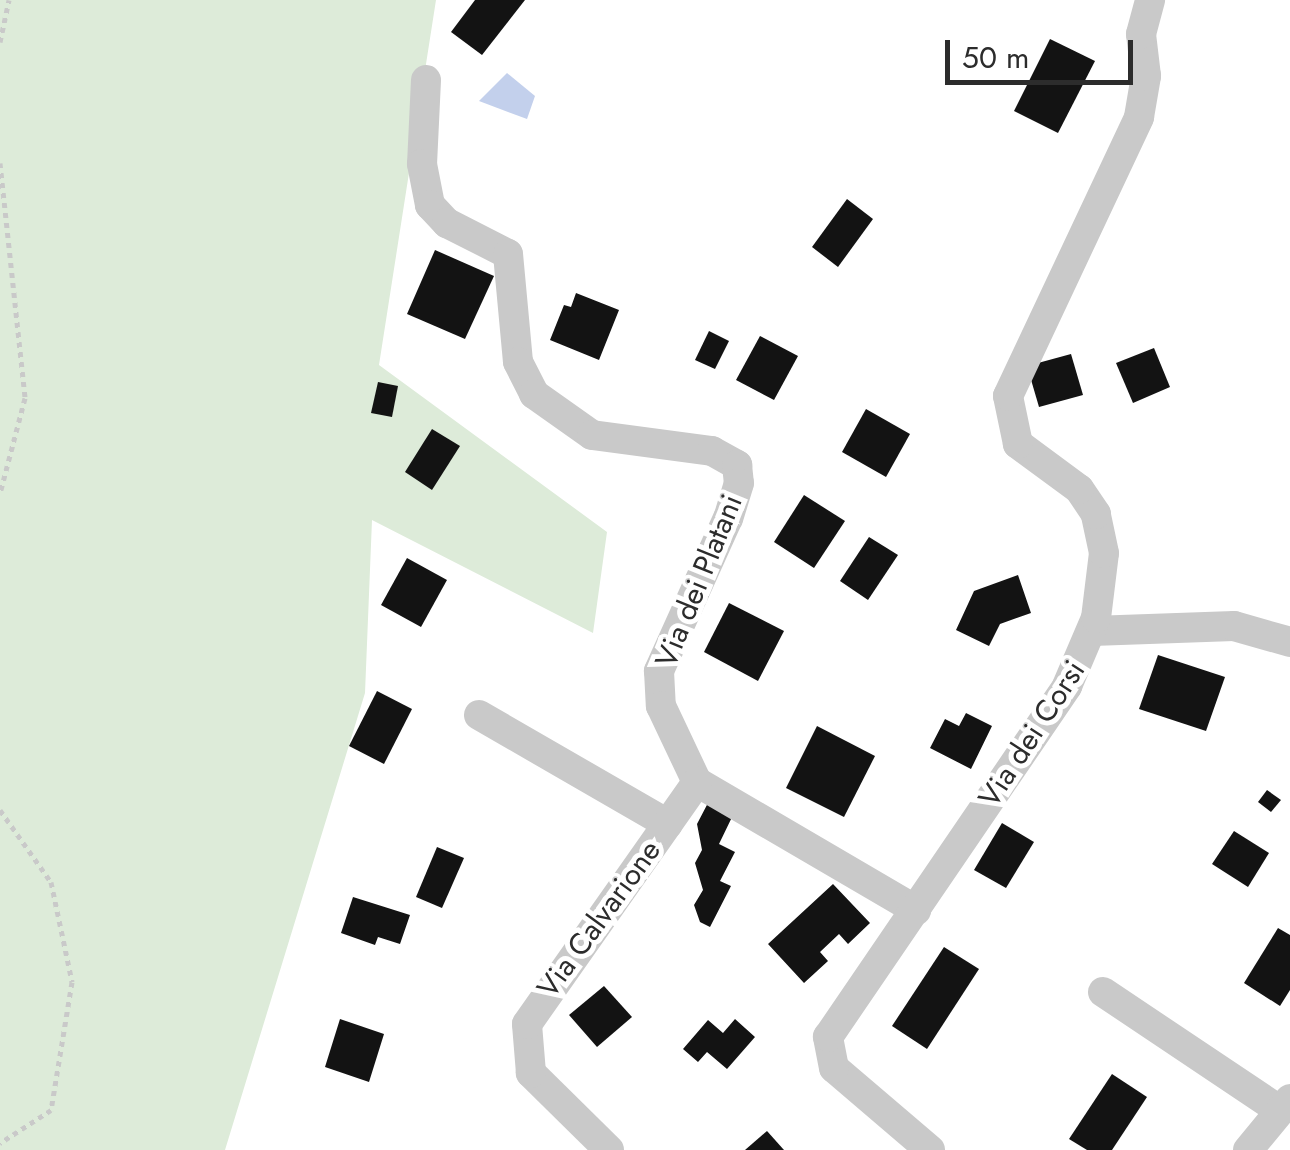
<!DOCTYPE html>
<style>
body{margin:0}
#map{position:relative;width:1290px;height:1150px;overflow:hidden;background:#fff;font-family:Jost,sans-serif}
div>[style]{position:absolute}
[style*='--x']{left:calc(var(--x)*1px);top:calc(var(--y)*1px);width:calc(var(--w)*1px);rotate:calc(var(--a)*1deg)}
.green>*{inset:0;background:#ddebd9}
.water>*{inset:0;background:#c3d0ec}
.building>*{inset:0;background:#131313}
.path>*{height:5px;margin-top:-2.5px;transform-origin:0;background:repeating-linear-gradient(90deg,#c9c9c9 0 5px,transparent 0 10px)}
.minor>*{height:30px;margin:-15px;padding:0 15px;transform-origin:15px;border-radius:15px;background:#c9c9c9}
span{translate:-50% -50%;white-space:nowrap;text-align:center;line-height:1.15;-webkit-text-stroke:10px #fff;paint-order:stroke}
.street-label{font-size:30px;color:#2c2c2c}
.scale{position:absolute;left:945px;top:40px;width:188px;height:45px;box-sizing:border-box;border:5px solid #2c2c2c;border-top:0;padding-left:12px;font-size:30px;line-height:35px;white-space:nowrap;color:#2c2c2c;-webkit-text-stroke:8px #fff;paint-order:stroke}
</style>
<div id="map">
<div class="green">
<div style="clip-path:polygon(0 0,436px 0,379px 365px,607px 532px,593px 633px,372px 520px,365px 693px,225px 1150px,0 1150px)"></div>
</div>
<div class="water">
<div style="clip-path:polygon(507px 73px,535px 96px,527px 119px,479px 101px)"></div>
</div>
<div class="building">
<div style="clip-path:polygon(475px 0,525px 0,482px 55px,451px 32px)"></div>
<div style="clip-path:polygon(1050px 39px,1095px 61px,1058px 133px,1014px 111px)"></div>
<div style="clip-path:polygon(847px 199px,873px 219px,838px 267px,812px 247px)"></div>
<div style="clip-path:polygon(435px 250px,494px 276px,465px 339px,407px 314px)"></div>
<div style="clip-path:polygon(576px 293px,619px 310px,599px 360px,550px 340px,564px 305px,571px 307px)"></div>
<div style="clip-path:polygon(709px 331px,729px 341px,715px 369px,695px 360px)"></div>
<div style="clip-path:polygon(760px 336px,798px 356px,774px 400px,736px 380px)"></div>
<div style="clip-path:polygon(1154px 348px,1170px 387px,1133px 403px,1116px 363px)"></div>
<div style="clip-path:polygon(1071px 354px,1083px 395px,1039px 407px,1027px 366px)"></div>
<div style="clip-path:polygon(378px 382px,398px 386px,392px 417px,371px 413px)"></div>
<div style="clip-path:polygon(866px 409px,910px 434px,886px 477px,842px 452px)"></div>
<div style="clip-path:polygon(432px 429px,460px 446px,432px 490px,405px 472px)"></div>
<div style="clip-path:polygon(804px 495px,845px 521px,814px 568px,774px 542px)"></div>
<div style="clip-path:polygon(869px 537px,898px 555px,868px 600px,840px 581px)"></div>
<div style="clip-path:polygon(407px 558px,447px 580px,421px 627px,381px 605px)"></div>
<div style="clip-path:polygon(1018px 575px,1031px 613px,1000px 624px,989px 646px,956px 630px,974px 591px)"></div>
<div style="clip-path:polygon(729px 603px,784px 631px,758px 681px,704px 652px)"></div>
<div style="clip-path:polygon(1158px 655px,1225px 677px,1206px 731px,1139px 709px)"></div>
<div style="clip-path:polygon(377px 691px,412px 709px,384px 764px,349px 746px)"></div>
<div style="clip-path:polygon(966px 713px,992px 726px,971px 769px,930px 748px,945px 719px,959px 726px)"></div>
<div style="clip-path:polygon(817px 726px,875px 756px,844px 817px,786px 788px)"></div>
<div style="clip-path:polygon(1267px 790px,1281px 800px,1271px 812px,1258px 802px)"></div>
<div style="clip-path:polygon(709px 801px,734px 813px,719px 844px,735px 852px,720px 881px,731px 886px,710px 927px,700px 922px,694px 905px,703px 890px,695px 863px,702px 850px,697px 824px)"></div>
<div style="clip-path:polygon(1002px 823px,1034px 842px,1006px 888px,974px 870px)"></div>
<div style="clip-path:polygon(1234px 831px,1269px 853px,1248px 887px,1212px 864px)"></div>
<div style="clip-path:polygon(437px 847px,464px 858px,442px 908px,416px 897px)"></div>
<div style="clip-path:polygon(833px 884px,870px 923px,848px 944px,839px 934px,820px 952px,828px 961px,804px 983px,768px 944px)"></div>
<div style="clip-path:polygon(353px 897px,410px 915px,400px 944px,378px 937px,375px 945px,341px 933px)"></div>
<div style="clip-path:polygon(1278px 928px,1290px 935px,1290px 990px,1280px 1006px,1244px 983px)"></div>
<div style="clip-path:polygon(944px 947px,979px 969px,927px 1049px,892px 1026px)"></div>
<div style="clip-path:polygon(604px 986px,632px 1017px,597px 1047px,569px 1015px)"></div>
<div style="clip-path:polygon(340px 1019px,384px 1034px,369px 1082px,325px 1067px)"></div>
<div style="clip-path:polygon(735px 1019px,755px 1037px,727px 1069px,707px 1052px,698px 1062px,683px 1049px,708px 1020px,723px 1033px)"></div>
<div style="clip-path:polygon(1112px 1074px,1147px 1097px,1112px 1150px,1087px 1150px,1069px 1139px)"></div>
<div style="clip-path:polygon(767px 1131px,784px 1150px,745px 1150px)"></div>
</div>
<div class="path">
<div style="--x:0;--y:42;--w:43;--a:-77.9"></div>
<div style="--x:0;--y:163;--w:236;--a:83.9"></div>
<div style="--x:25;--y:398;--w:98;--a:104.7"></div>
<div style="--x:0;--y:810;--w:88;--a:54.7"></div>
<div style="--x:51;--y:882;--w:102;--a:78.1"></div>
<div style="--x:72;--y:982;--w:130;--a:99.3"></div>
<div style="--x:51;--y:1110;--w:61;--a:147.1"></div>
</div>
<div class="minor">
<div style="--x:426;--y:80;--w:84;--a:92.7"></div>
<div style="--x:422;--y:164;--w:42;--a:79"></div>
<div style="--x:430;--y:205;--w:25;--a:47"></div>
<div style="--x:447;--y:223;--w:68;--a:26.9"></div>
<div style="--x:508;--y:254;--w:108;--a:84.7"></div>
<div style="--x:518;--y:362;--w:36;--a:63"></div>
<div style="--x:534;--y:394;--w:71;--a:35.3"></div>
<div style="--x:592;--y:435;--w:121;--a:7.6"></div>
<div style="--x:712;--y:451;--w:29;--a:29"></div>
<div style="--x:737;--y:465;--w:18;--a:84"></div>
<div style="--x:739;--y:483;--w:37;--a:107"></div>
<div style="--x:728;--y:518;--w:168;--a:114.3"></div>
<div style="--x:659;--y:671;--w:35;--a:87"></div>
<div style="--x:661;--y:706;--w:84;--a:64.7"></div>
<div style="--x:697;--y:782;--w:254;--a:30.3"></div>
<div style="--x:1092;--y:631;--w:142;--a:-2"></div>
<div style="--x:1234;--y:626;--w:58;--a:15.9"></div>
<div style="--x:479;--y:715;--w:218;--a:30"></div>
<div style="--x:1103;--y:992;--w:212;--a:33.8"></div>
<div style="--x:609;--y:1150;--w:110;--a:-135.4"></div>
<div style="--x:531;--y:1073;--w:49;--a:-94.7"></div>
<div style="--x:527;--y:1024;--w:296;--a:-54.9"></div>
<div style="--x:930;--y:1150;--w:126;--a:-139.5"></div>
<div style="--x:834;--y:1068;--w:32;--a:-101"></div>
<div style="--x:828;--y:1037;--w:425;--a:-55.7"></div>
<div style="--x:1067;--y:686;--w:74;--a:-66.9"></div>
<div style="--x:1096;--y:618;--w:65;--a:-83"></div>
<div style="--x:1104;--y:553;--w:40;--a:-102"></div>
<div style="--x:1096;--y:514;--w:30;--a:-124"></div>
<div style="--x:1079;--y:489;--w:76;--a:-143.6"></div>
<div style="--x:1018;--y:444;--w:49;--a:-101.8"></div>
<div style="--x:1008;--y:396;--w:308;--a:-64.8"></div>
<div style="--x:1139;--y:117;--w:42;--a:-80.3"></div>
<div style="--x:1146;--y:76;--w:42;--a:-96.8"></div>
<div style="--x:1141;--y:34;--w:35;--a:-75"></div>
<div style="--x:1248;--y:1150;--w:66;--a:-50.5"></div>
</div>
<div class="street-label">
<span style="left:699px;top:581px;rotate:-68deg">Via dei Platani</span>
<span style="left:1032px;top:734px;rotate:-57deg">Via dei Corsi</span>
<span style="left:599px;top:919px;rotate:-54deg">Via Calvarione</span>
</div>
<div class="scale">50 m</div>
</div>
